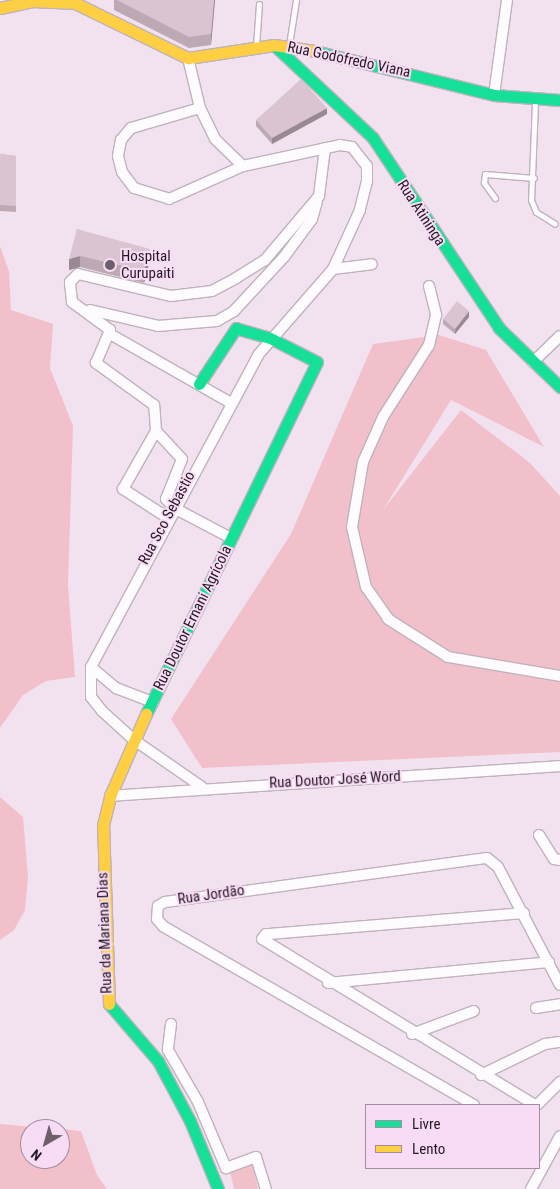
<!DOCTYPE html>
<meta charset="utf-8">
<style>
body{margin:0}
#map{position:relative;width:560px;height:1189px;overflow:hidden;background:#f2e2f0;font-family:"Roboto Condensed",sans-serif}
div>[style]{position:absolute}
[style*='--x']{left:calc(var(--x)*1px);top:calc(var(--y)*1px);width:calc(var(--w)*1px);rotate:calc(var(--a)*1deg)}
.green>*{inset:0;background:#f1c0cb}
.roads{filter:drop-shadow(1px 0 #bfb2bd) drop-shadow(-1px 0 #bfb2bd) drop-shadow(0 1px #bfb2bd) drop-shadow(0 -1px #bfb2bd)}
.lane>*{height:5px;margin:-2.5px;padding:0 2.5px;transform-origin:2.5px;border-radius:2.5px;background:#fdfbfd}
.street>*{height:10px;margin:-5px;padding:0 5px;transform-origin:5px;border-radius:5px;background:#fdfbfd}
.fast>*{height:11px;margin:-5.5px;padding:0 5.5px;transform-origin:5.5px;border-radius:5.5px;background:#16e098}
.slow>*{height:11px;margin:-5.5px;padding:0 5.5px;transform-origin:5.5px;border-radius:5.5px;background:#ffcf43}
.wall>*{inset:0;background:#bca9b4}
.shaded-wall>*{inset:0;background:#998992}
.building>*{inset:0;background:#dbc4d1}
.dots>*{width:14px;height:14px;translate:-50% -50%;box-sizing:border-box;border:2px solid #f8dcf5;border-radius:50%}
span{translate:-50% -50%;white-space:nowrap;text-align:center;line-height:1.15;-webkit-text-stroke:4px #f8dcf5;paint-order:stroke}
.street-label{font-size:15px;color:#241a22}
.poi-label{font-size:15px;color:#241a22}
.left{translate:0 -50%;text-align:left}
.legend{position:absolute;left:365px;top:1104px;width:175px;height:65px;box-sizing:border-box;background:#f8dcf5;border:1px solid #a38ea1;margin:0;padding:6px 9px;list-style:none;font-size:15px;color:#241a22}
.legend li{display:flex;align-items:center;gap:10px;height:25px}
.legend b{width:25px;border:1px solid #a38ea1}
.north{position:absolute;left:20px;top:1119px;width:50px;height:50px;box-sizing:border-box;background:#f8dcf5;border:1px solid #a38ea1;border-radius:50%;rotate:218deg;font-size:14px;font-weight:700;line-height:20px;text-align:center;color:#241a22}
.north::after{content:'';display:block;margin:auto;width:18px;height:22px;background:#6c606a;clip-path:polygon(50% 0,100% 100%,50% 72%,0 100%)}
</style>
<div id="map">
<div class="green">
<div style="clip-path:polygon(0 246px,9px 271px,11px 310px,53px 324px,50px 368px,73px 426px,68px 585px,75px 677px,46px 681px,23px 695px,0 728px)"></div>
<div style="clip-path:polygon(439px 335px,486px 350px,544px 447px,451px 400px,383px 510px,461px 410px,530px 463px,560px 496px,560px 752px,202px 768px,171px 719px,291px 534px,373px 344px)"></div>
<div style="clip-path:polygon(0 797px,23px 817px,28px 877px,25px 910px,14px 930px,0 940px)"></div>
<div style="clip-path:polygon(0 1124px,56px 1129px,30px 1129px,30px 1159px,60px 1159px,60px 1129px,81px 1131px,97px 1175px,107px 1189px,0 1189px)"></div>
<div style="clip-path:polygon(252px 1162px,258px 1189px,234px 1189px,229px 1167px)"></div>
</div>
<div class="roads">
<div class="lane">
<div style="--x:289;--y:45;--w:46;--a:-81.2"></div>
<div style="--x:256;--y:46;--w:42;--a:-85.9"></div>
<div style="--x:535;--y:102;--w:98;--a:92.3"></div>
<div style="--x:531;--y:200;--w:13;--a:67"></div>
<div style="--x:536;--y:212;--w:22;--a:32"></div>
<div style="--x:495;--y:198;--w:19;--a:-126"></div>
<div style="--x:484;--y:183;--w:9;--a:-84"></div>
<div style="--x:485;--y:174;--w:49;--a:4.7"></div>
</div>
<div class="street">
<div style="--x:188;--y:58;--w:51;--a:76.5"></div>
<div style="--x:200;--y:108;--w:72;--a:163.8"></div>
<div style="--x:131;--y:128;--w:16;--a:130"></div>
<div style="--x:121;--y:140;--w:16;--a:101"></div>
<div style="--x:118;--y:156;--w:16;--a:76"></div>
<div style="--x:122;--y:172;--w:20;--a:53"></div>
<div style="--x:134;--y:188;--w:37;--a:17"></div>
<div style="--x:169;--y:199;--w:81;--a:-24"></div>
<div style="--x:243;--y:166;--w:99;--a:-12.2"></div>
<div style="--x:340;--y:145;--w:12;--a:9"></div>
<div style="--x:352;--y:147;--w:24;--a:52"></div>
<div style="--x:367;--y:166;--w:15;--a:90"></div>
<div style="--x:367;--y:181;--w:30;--a:104"></div>
<div style="--x:360;--y:210;--w:65;--a:114.6"></div>
<div style="--x:494;--y:95;--w:96;--a:-82.2"></div>
<div style="--x:200;--y:108;--w:34;--a:64"></div>
<div style="--x:215;--y:139;--w:39;--a:44"></div>
<div style="--x:429;--y:286;--w:30;--a:76"></div>
<div style="--x:436;--y:315;--w:31;--a:103"></div>
<div style="--x:429;--y:345;--w:85;--a:122.6"></div>
<div style="--x:383;--y:417;--w:49;--a:114"></div>
<div style="--x:363;--y:462;--w:66;--a:99.6"></div>
<div style="--x:352;--y:527;--w:62;--a:76.9"></div>
<div style="--x:366;--y:587;--w:39;--a:55"></div>
<div style="--x:388;--y:619;--w:71;--a:32.3"></div>
<div style="--x:448;--y:657;--w:114;--a:9.6"></div>
<div style="--x:90;--y:310;--w:70;--a:13.2"></div>
<div style="--x:158;--y:326;--w:59;--a:-4.8"></div>
<div style="--x:217;--y:321;--w:20;--a:-30"></div>
<div style="--x:234;--y:311;--w:74;--a:-47.2"></div>
<div style="--x:284;--y:257;--w:47;--a:-53.6"></div>
<div style="--x:312;--y:219;--w:18;--a:-74"></div>
<div style="--x:110;--y:334;--w:137;--a:29.7"></div>
<div style="--x:533;--y:362;--w:37;--a:-44"></div>
<div style="--x:156;--y:431;--w:38;--a:47"></div>
<div style="--x:182;--y:459;--w:43;--a:111.8"></div>
<div style="--x:166;--y:499;--w:12;--a:48"></div>
<div style="--x:174;--y:508;--w:64;--a:27.8"></div>
<div style="--x:168;--y:518;--w:54;--a:-147.2"></div>
<div style="--x:123;--y:489;--w:67;--a:-60.4"></div>
<div style="--x:156;--y:431;--w:26;--a:-94"></div>
<div style="--x:154;--y:405;--w:72;--a:-144.1"></div>
<div style="--x:96;--y:363;--w:36;--a:-67"></div>
<div style="--x:110;--y:330;--w:47;--a:-143.6"></div>
<div style="--x:72;--y:302;--w:20;--a:-96"></div>
<div style="--x:70;--y:282;--w:11;--a:-45"></div>
<div style="--x:78;--y:274;--w:96;--a:13.3"></div>
<div style="--x:171;--y:296;--w:41;--a:-7"></div>
<div style="--x:212;--y:291;--w:27;--a:-28"></div>
<div style="--x:236;--y:278;--w:34;--a:-32"></div>
<div style="--x:265;--y:260;--w:84;--a:-49.8"></div>
<div style="--x:319;--y:196;--w:48;--a:-82.9"></div>
<div style="--x:91;--y:667;--w:33;--a:40"></div>
<div style="--x:116;--y:688;--w:40;--a:21"></div>
<div style="--x:202;--y:787;--w:83;--a:-145.3"></div>
<div style="--x:134;--y:740;--w:43;--a:-137.8"></div>
<div style="--x:102;--y:711;--w:18;--a:-128"></div>
<div style="--x:91;--y:697;--w:30;--a:-90"></div>
<div style="--x:91;--y:667;--w:354;--a:-61.8"></div>
<div style="--x:258;--y:355;--w:114;--a:-48.9"></div>
<div style="--x:333;--y:269;--w:39;--a:-7"></div>
<div style="--x:110;--y:796;--w:451;--a:-3.8"></div>
<div style="--x:539;--y:835;--w:28;--a:58"></div>
<div style="--x:554;--y:859;--w:6;--a:9"></div>
<div style="--x:524;--y:913;--w:259;--a:175.3"></div>
<div style="--x:266;--y:934;--w:6;--a:129"></div>
<div style="--x:262;--y:939;--w:320;--a:31.3"></div>
<div style="--x:328;--y:983;--w:222;--a:-5.4"></div>
<div style="--x:536;--y:1008;--w:24;--a:-9"></div>
<div style="--x:171;--y:1024;--w:26;--a:97"></div>
<div style="--x:168;--y:1050;--w:60;--a:60"></div>
<div style="--x:198;--y:1102;--w:72;--a:67"></div>
<div style="--x:226;--y:1168;--w:32;--a:-20"></div>
<div style="--x:256;--y:1157;--w:34;--a:73"></div>
<div style="--x:412;--y:1034;--w:66;--a:-20.4"></div>
<div style="--x:481;--y:1075;--w:71;--a:-25.8"></div>
<div style="--x:545;--y:1044;--w:15;--a:-8"></div>
<div style="--x:474;--y:1105;--w:359;--a:-150.1"></div>
<div style="--x:163;--y:926;--w:9;--a:-131"></div>
<div style="--x:157;--y:919;--w:13;--a:-86"></div>
<div style="--x:158;--y:906;--w:8;--a:-30"></div>
<div style="--x:165;--y:902;--w:325;--a:-7.8"></div>
<div style="--x:487;--y:858;--w:14;--a:39"></div>
<div style="--x:498;--y:867;--w:133;--a:62.3"></div>
<div style="--x:537;--y:1105;--w:33;--a:-45"></div>
<div style="--x:531;--y:1189;--w:60;--a:-61.3"></div>
</div>
<div class="fast">
<div style="--x:274;--y:45;--w:136;--a:43.2"></div>
<div style="--x:373;--y:138;--w:228;--a:56.4"></div>
<div style="--x:499;--y:328;--w:85;--a:44"></div>
<div style="--x:315;--y:51;--w:184;--a:13.8"></div>
<div style="--x:494;--y:95;--w:66;--a:4.3"></div>
<div style="--x:146;--y:714;--w:391;--a:-64.1"></div>
<div style="--x:317;--y:362;--w:53;--a:-152.9"></div>
<div style="--x:270;--y:338;--w:35;--a:-164"></div>
<div style="--x:236;--y:328;--w:67;--a:123.5"></div>
<div style="--x:109;--y:1004;--w:75;--a:49.3"></div>
<div style="--x:158;--y:1061;--w:68;--a:61.9"></div>
<div style="--x:190;--y:1121;--w:74;--a:67.6"></div>
</div>
<div class="slow">
<div style="--x:0;--y:8;--w:33;--a:-12"></div>
<div style="--x:32;--y:1;--w:43;--a:2.7"></div>
<div style="--x:75;--y:3;--w:126;--a:26"></div>
<div style="--x:188;--y:58;--w:87;--a:-8.6"></div>
<div style="--x:274;--y:45;--w:41;--a:8.3"></div>
<div style="--x:109;--y:1004;--w:179;--a:-91.9"></div>
<div style="--x:103;--y:825;--w:30;--a:-76"></div>
<div style="--x:110;--y:796;--w:90;--a:-66.3"></div>
</div>
</div>
<div class="wall">
<div style="clip-path:polygon(114px 0,215px 0,211px 45px,189px 48px,114px 10px)"></div>
<div style="clip-path:polygon(327px 114px,272px 144px,256px 126px,256px 120px)"></div>
<div style="clip-path:polygon(0 154px,16px 156px,16px 212px,0 211px)"></div>
<div style="clip-path:polygon(77px 229px,150px 260px,144px 283px,80px 267px,69px 270px)"></div>
<div style="clip-path:polygon(469px 317px,455px 334px,443px 324px,443px 319px)"></div>
</div>
<div class="shaded-wall">
<div style="clip-path:polygon(214px 0,215px 0,211px 45px,211px 34px)"></div>
<div style="clip-path:polygon(327px 108px,327px 114px,272px 144px,272px 138px)"></div>
<div style="clip-path:polygon(150px 249px,150px 260px,144px 283px,144px 271px)"></div>
<div style="clip-path:polygon(80px 256px,80px 267px,69px 270px,69px 259px)"></div>
<div style="clip-path:polygon(469px 311px,469px 317px,455px 334px,455px 329px)"></div>
</div>
<div class="building">
<div style="clip-path:polygon(117px 0,214px 0,211px 34px,189px 37px)"></div>
<div style="clip-path:polygon(301px 79px,327px 108px,272px 138px,256px 120px)"></div>
<div style="clip-path:polygon(0 154px,16px 156px,16px 206px,0 205px)"></div>
<div style="clip-path:polygon(77px 229px,150px 249px,144px 271px,80px 256px,69px 259px)"></div>
<div style="clip-path:polygon(457px 301px,469px 311px,455px 329px,443px 319px)"></div>
</div>
<div class="dots">
<div style="left:110px;top:265px;background:#6c606a"></div>
</div>
<div class="street-label">
<span style="left:349px;top:60px;rotate:12deg">Rua Godofredo Viana</span>
<span style="left:421px;top:213px;rotate:57deg">Rua Atininga</span>
<span style="left:167px;top:518px;rotate:-62deg">Rua Sco Sebastio</span>
<span style="left:193px;top:618px;rotate:-64deg">Rua Doutor Ernani Agrícola</span>
<span style="left:335px;top:780px;rotate:-3deg">Rua Doutor José Word</span>
<span style="left:211px;top:895px;rotate:-8deg">Rua Jordão</span>
<span style="left:105px;top:933px;rotate:-92deg">Rua da Mariana Dias</span>
</div>
<div class="poi-label">
<span class="left" style="left:121px;top:265px">Hospital<br>Curupaiti</span>
</div>
<ul class="legend">
<li><b style="height:6px;background:#16e098"></b>Livre</li>
<li><b style="height:6px;background:#ffcf43"></b>Lento</li>
</ul>
<div class="north">N</div>
</div>
